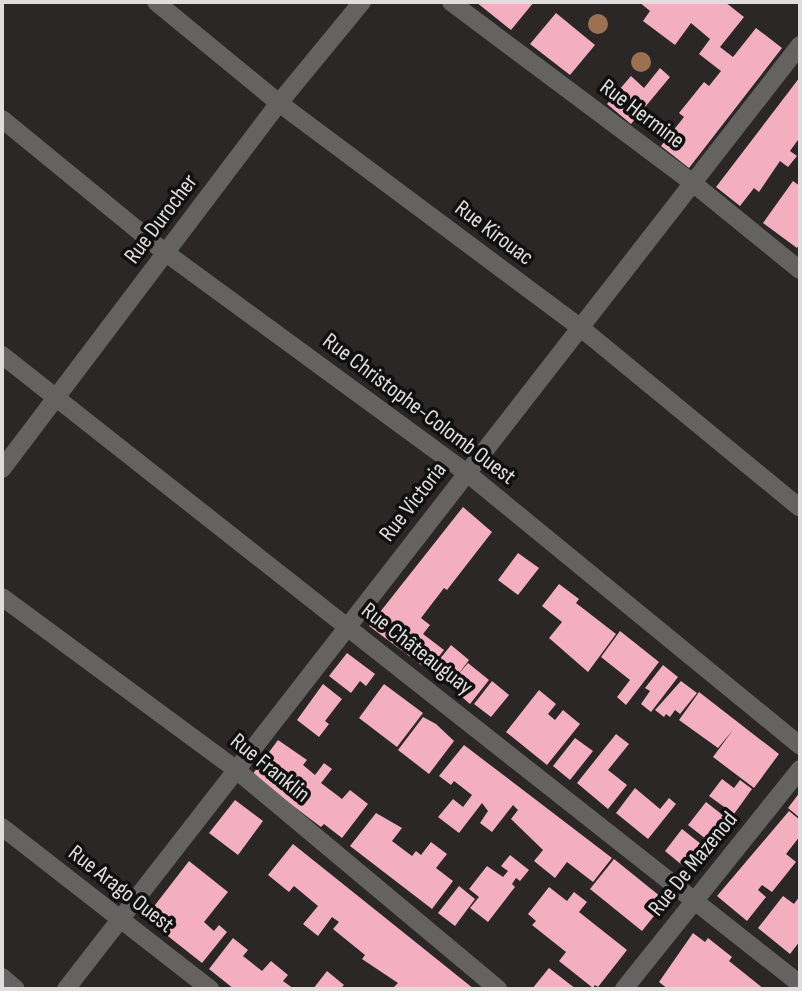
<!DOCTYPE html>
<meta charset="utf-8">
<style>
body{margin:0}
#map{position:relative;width:802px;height:991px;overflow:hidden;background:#2a2726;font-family:"Sofia Sans Condensed",sans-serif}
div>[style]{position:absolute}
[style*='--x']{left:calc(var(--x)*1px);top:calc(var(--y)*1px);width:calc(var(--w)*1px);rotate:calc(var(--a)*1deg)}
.building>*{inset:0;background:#f3afc0}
.minor>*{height:18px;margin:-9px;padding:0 9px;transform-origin:9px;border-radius:9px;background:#646362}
.trees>*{width:20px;height:20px;margin:-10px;border-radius:50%;background:#9b7151}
span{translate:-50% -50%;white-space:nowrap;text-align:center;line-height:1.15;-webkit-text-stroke:7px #111010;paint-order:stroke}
.street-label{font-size:23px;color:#dfdddd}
.frame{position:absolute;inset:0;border:4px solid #dfdddd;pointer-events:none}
</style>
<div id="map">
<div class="building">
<div style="clip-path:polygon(476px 2px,534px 2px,511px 30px)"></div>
<div style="clip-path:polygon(639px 2px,725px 2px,744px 17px,720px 47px,733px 57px,756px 28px,782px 48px,689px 168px,661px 146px,684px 117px,679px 113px,704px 82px,709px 86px,721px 71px,699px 54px,710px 39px,691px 23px,675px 45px,643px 21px,650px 11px)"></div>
<div style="clip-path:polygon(556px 13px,595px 45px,570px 75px,530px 44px)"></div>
<div style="clip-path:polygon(660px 68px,670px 77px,631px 124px,607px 104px,631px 76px,644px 88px)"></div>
<div style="clip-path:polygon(800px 77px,800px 137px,790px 151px,797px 156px,788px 167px,780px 161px,759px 192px,754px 188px,740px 206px,716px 187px)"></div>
<div style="clip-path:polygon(793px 181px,800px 186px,800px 243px,797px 248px,763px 223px)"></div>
<div style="clip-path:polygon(463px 507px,492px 532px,447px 590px,444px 588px,421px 618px,430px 625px,423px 634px,444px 650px,428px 670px,369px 626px)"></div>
<div style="clip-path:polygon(518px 553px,539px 568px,518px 595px,498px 580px)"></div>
<div style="clip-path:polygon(559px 584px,579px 599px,576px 603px,616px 634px,588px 672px,549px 638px,562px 622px,542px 606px)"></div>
<div style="clip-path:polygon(620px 631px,659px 662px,626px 705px,617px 697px,630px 680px,601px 657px)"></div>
<div style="clip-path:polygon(451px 645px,469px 660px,457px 676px,468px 663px,489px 680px,470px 704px,431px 670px)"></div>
<div style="clip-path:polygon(347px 653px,375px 674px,366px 686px,360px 681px,351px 693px,329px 676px)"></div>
<div style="clip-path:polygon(663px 665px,678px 677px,651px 712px,641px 704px,650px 691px,645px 688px)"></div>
<div style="clip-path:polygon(492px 681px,509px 695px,491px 717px,474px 704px)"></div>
<div style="clip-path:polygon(681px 681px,697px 693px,680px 714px,675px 710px,670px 717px,666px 714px,664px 717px,655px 710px)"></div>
<div style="clip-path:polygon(323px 684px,342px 699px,325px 721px,329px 724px,319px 737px,297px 720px)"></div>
<div style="clip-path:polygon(384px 684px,423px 713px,397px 747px,359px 718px)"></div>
<div style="clip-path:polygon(539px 690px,556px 704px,548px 714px,555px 720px,563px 710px,580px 724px,547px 765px,506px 732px)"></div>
<div style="clip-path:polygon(699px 692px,779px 754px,754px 788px,713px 757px,733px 730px,718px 748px,679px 720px)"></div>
<div style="clip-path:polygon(423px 717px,436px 724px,454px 741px,429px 774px,398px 750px)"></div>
<div style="clip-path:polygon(616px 734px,629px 744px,608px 770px,627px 785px,608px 809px,577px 783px)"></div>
<div style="clip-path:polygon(575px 738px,593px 751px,570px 780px,553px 766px)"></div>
<div style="clip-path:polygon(278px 740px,307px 760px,303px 765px,315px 775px,324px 763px,332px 769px,321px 783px,342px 799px,350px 790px,368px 804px,342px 838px,324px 824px,321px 827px,252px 775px)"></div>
<div style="clip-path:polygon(464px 745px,612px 858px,593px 882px,567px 862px,555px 878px,534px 861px,543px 850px,511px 819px,518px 810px,513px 805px,492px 832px,480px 823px,488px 811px,482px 803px,459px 833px,438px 817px,453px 799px,463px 807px,472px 795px,454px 781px,451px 785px,439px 776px)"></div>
<div style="clip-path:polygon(722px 779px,734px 788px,740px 780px,752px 789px,734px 814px,709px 796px)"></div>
<div style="clip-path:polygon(635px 788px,660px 809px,669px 798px,676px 804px,648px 839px,616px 813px)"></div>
<div style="clip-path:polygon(800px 792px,800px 818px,788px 808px)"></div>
<div style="clip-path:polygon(235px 800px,263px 821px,238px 855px,209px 833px)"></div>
<div style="clip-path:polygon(706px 802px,729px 820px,711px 843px,688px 825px)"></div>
<div style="clip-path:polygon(789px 811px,800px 820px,800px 836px,786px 854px,796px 862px,772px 892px,762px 885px,758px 890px,766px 897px,747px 921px,717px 896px)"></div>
<div style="clip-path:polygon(376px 813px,402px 828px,392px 841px,412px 856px,416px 851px,421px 855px,431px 842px,447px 854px,436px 868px,453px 881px,432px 909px,350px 846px)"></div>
<div style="clip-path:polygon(682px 829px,706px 848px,688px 870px,665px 851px)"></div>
<div style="clip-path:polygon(293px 844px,353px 892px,474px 989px,397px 989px,394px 987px,398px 983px,362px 959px,365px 955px,333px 929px,339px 922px,332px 917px,318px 936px,303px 924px,318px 906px,294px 886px,289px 892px,268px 875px)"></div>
<div style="clip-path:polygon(510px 855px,529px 870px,520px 881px,516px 878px,512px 884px,515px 887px,488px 922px,470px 908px,479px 897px,469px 889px,487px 866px,503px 877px,508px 871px,501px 866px)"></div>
<div style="clip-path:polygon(614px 859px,666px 901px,642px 931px,590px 889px)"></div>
<div style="clip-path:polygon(189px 861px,228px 892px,204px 922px,214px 931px,219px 925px,227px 932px,202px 963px,145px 918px)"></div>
<div style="clip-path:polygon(459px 886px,475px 899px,455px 926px,438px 913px)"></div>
<div style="clip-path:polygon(549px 887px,567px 901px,574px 892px,587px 902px,579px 912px,627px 950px,598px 987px,595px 985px,593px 988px,559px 961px,566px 952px,532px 925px,536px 921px,528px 914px)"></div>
<div style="clip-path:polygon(783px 896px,794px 904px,800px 896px,800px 941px,790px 954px,758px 928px)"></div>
<div style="clip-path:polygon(693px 933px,705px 942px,708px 938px,732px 957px,729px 961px,764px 989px,668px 989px,659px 982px)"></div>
<div style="clip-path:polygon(233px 938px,248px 950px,243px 956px,262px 971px,271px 961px,288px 975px,283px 981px,294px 989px,234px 989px,209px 969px)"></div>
<div style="clip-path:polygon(549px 968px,576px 989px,532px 989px)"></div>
<div style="clip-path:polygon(327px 971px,344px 985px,340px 989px,313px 989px)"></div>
</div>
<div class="minor">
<div style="--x:156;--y:2;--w:159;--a:39.4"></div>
<div style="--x:279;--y:103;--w:377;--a:36.7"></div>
<div style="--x:581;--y:328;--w:283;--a:39.4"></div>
<div style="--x:451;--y:2;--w:304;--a:36.8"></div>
<div style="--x:694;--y:184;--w:136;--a:39.1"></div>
<div style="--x:2;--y:119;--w:212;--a:39.3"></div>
<div style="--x:166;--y:253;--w:373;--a:36.2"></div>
<div style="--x:467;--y:473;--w:431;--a:39.3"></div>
<div style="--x:2;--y:355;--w:1016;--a:38.25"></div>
<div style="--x:2;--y:469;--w:459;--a:-52.9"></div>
<div style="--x:279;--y:103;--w:131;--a:-50.6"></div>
<div style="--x:2;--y:597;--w:290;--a:36.4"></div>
<div style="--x:235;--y:769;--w:343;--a:39.9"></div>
<div style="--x:2;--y:827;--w:264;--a:37.9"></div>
<div style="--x:2;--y:977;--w:18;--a:41"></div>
<div style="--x:66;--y:989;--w:1196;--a:-52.13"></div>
<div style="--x:624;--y:989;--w:282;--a:-51.3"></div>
</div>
<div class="trees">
<div style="left:598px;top:24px"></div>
<div style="left:641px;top:62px"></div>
</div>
<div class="street-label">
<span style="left:642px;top:114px;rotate:37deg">Rue Hermine</span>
<span style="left:161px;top:219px;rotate:-53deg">Rue Durocher</span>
<span style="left:494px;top:233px;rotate:37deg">Rue Kirouac</span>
<span style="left:419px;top:409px;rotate:37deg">Rue Christophe-Colomb Ouest</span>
<span style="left:413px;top:502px;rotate:-52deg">Rue Victoria</span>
<span style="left:417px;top:649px;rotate:38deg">Rue Châteauguay</span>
<span style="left:270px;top:768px;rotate:39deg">Rue Franklin</span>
<span style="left:693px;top:864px;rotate:-51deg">Rue De Mazenod</span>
<span style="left:121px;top:889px;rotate:38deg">Rue Arago Ouest</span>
</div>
<div class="frame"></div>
</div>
